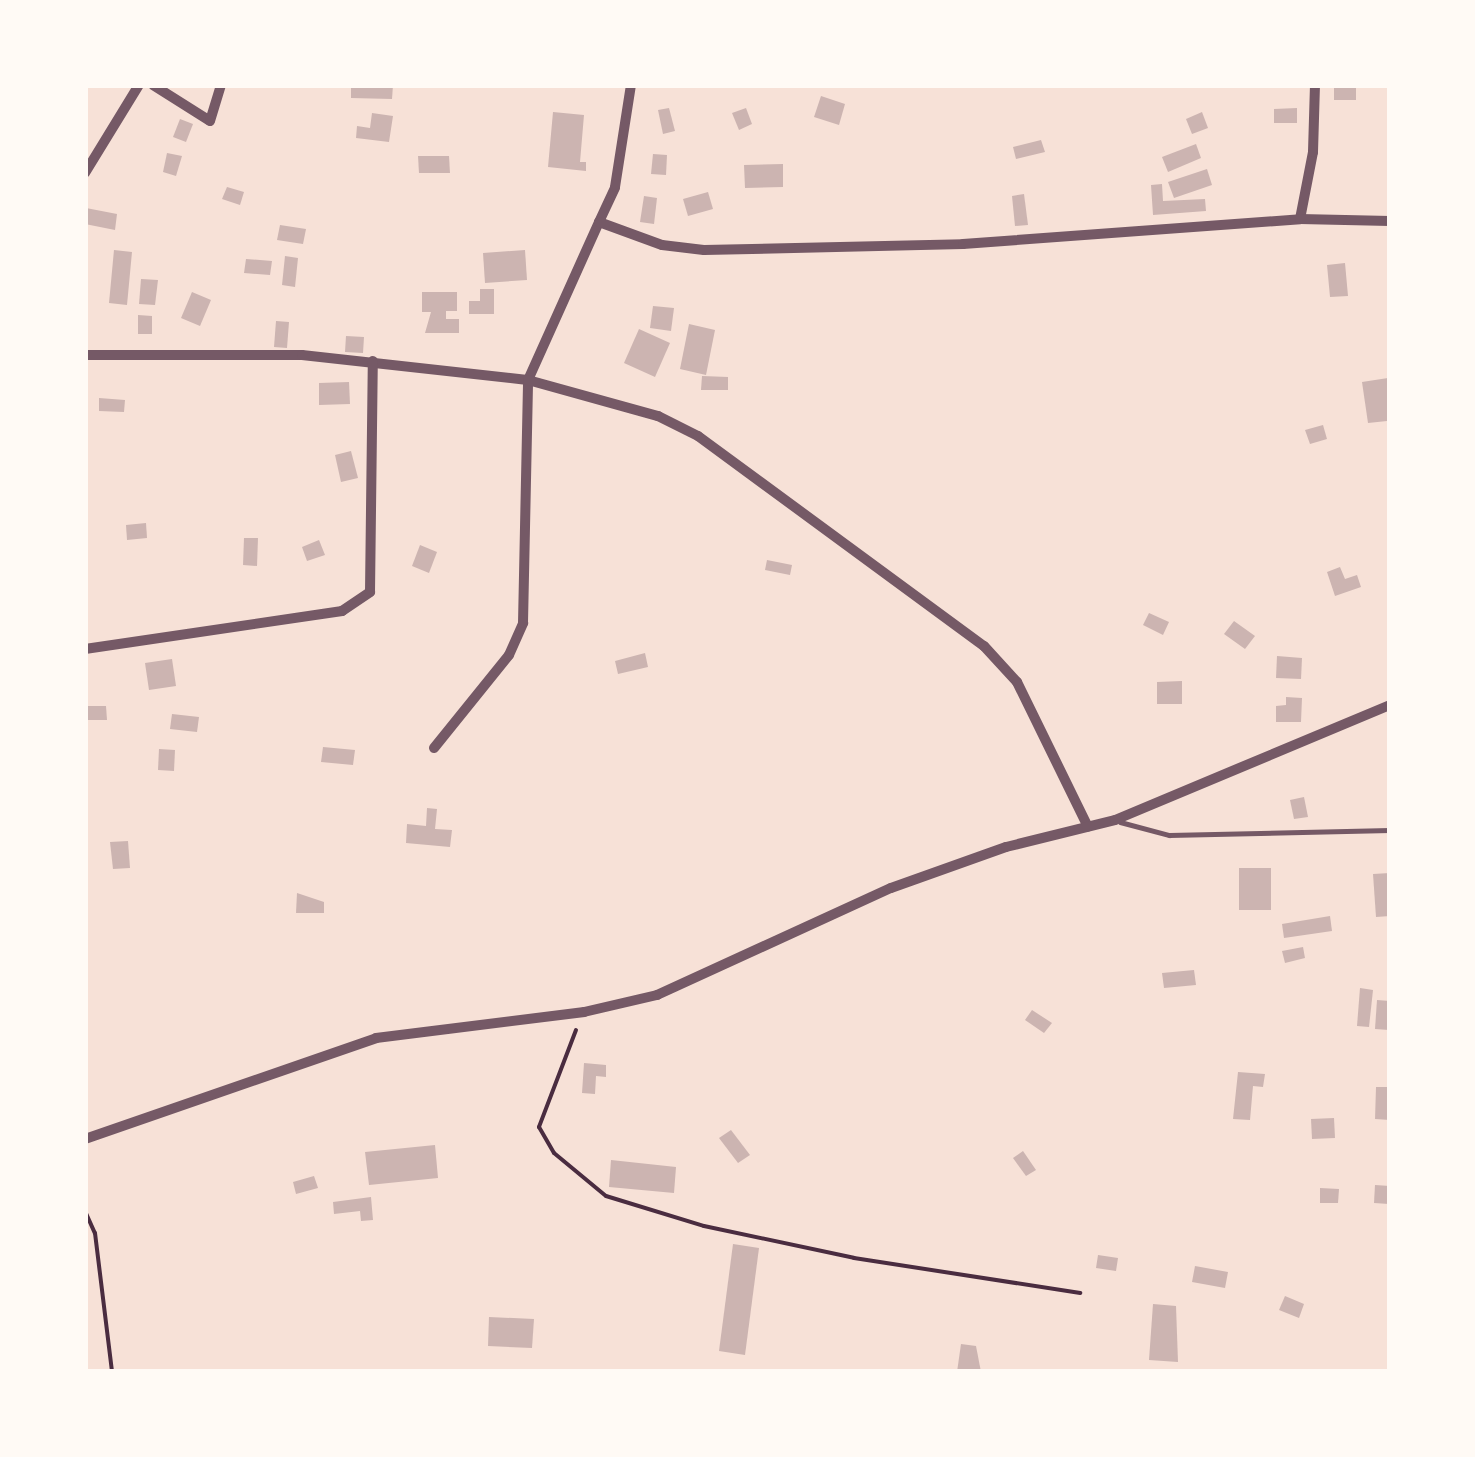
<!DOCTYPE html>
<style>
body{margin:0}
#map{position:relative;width:1475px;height:1457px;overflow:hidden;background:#f7e1d7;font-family:"Source Sans 3",sans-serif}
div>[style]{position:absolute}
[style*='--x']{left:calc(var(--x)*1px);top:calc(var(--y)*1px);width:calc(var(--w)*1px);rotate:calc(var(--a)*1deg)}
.building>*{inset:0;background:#ccb4b1}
.path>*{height:4px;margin:-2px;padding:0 2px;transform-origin:2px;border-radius:2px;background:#4a2c40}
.service>*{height:5px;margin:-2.5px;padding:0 2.5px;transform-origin:2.5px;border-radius:2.5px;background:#755966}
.minor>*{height:10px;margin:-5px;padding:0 5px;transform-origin:5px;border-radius:5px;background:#755966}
span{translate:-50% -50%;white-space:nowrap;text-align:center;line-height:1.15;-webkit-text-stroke:10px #fffaf5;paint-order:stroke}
.frame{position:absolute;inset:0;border:88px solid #fffaf5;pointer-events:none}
</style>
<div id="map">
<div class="building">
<div style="clip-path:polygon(351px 85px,393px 85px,392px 99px,351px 98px)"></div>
<div style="clip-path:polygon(1334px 87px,1356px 87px,1356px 100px,1334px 100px)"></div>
<div style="clip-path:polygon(821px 96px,845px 104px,839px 125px,814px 117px)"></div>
<div style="clip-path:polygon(669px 108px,675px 131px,663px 134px,658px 110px)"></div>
<div style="clip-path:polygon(746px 108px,752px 124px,739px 130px,732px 113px)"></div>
<div style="clip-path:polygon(1297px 108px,1297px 123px,1274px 123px,1274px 109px)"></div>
<div style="clip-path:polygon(553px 112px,584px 115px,580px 162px,586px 162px,586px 171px,548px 167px)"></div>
<div style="clip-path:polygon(1202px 112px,1208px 128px,1192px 134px,1186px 119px)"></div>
<div style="clip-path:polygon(372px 113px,393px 116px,389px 142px,356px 138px,357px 126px,370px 128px)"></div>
<div style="clip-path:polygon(180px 119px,193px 124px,186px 142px,173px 137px)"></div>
<div style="clip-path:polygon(1041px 140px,1045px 152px,1016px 159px,1013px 147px)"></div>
<div style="clip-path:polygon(1196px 144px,1201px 158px,1168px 172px,1162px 157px)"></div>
<div style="clip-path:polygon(167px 153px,182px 156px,176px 176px,163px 172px)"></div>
<div style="clip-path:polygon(653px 154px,667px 155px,666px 175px,651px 174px)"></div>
<div style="clip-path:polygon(418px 156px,449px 156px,450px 173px,419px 173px)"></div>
<div style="clip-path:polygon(783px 164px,783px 187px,745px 188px,744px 165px)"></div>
<div style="clip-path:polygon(1207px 169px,1212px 185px,1174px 198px,1168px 182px)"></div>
<div style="clip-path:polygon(1162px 184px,1163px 201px,1205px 199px,1206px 211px,1153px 215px,1151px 185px)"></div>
<div style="clip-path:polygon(227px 187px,244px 192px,240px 205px,222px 199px)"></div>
<div style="clip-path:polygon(708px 192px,713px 209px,688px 216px,683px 199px)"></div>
<div style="clip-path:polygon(1024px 194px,1028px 225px,1015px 226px,1012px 196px)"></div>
<div style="clip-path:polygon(644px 196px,657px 198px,654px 224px,640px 222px)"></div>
<div style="clip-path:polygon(86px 208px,117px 214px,115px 230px,85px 224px)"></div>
<div style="clip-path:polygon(280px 225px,306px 229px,303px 244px,277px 240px)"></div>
<div style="clip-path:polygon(114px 250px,132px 252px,127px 305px,109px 303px)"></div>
<div style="clip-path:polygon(525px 250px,527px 280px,485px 283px,483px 253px)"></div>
<div style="clip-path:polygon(285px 256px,298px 258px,295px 287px,282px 285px)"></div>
<div style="clip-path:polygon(246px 259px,272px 261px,270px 275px,244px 273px)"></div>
<div style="clip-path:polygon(1345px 263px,1348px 296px,1330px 297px,1327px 265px)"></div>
<div style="clip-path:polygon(141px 279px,158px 280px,155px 305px,139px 304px)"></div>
<div style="clip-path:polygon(480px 289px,494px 289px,494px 314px,469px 314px,469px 301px,480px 301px)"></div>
<div style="clip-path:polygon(192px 292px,211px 300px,200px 326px,181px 318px)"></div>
<div style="clip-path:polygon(422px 292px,457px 292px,457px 311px,446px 311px,446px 319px,459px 319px,459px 333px,425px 333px,431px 312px,422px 312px)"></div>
<div style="clip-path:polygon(653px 306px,674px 308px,671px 331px,650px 328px)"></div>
<div style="clip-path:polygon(138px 315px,152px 316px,152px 334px,138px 334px)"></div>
<div style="clip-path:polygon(276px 321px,289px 322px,287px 348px,274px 347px)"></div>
<div style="clip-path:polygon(689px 324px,715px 330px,706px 375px,680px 369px)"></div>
<div style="clip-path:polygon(639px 329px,670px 343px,655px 377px,624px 363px)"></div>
<div style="clip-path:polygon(346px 336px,364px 337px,363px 353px,345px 352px)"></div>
<div style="clip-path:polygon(702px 376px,728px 377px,728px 390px,701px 390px)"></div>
<div style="clip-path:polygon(1388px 378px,1387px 421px,1368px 423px,1362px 382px)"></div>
<div style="clip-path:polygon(349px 382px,350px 404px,319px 405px,319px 383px)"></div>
<div style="clip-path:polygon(99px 398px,125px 400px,124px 412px,99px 411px)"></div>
<div style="clip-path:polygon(1323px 425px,1327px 439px,1310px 444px,1305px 430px)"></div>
<div style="clip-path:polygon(351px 451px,358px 478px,341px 482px,335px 455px)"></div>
<div style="clip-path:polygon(146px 523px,147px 538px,127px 540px,126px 525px)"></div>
<div style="clip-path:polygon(244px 538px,258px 538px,257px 566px,243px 565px)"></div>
<div style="clip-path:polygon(319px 540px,325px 555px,307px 561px,302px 547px)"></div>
<div style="clip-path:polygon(420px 545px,437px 552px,429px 573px,412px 566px)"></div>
<div style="clip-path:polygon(767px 560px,792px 565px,790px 575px,765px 570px)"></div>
<div style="clip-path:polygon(1340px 567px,1345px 579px,1357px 575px,1361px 587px,1335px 596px,1327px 572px)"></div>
<div style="clip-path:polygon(1149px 613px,1169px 622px,1163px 635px,1143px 625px)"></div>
<div style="clip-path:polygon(1234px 621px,1255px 636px,1245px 649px,1224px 634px)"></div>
<div style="clip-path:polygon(645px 653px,648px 667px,618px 674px,615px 661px)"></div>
<div style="clip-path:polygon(1277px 656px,1302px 658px,1301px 679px,1276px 678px)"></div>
<div style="clip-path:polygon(172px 659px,176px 686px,149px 690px,145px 663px)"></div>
<div style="clip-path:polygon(1182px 681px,1182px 704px,1157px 704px,1157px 682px)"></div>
<div style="clip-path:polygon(1286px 697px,1302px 698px,1301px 722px,1276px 722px,1276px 706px,1286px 705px)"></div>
<div style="clip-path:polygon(85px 706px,106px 706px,107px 720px,85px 720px)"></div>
<div style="clip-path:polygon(172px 714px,199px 717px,197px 732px,170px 729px)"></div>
<div style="clip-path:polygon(323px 747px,355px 750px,353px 765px,321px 762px)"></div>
<div style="clip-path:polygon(159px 749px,175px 750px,174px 771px,158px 770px)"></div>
<div style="clip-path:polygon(1304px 797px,1308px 817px,1294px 819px,1290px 800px)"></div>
<div style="clip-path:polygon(427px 808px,437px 809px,435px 829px,452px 830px,450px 847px,406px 843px,407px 824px,426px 826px)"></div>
<div style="clip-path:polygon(128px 841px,130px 868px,113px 869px,110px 842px)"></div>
<div style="clip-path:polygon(1239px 868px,1271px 868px,1271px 910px,1239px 910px)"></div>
<div style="clip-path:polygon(1390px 873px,1390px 916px,1376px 917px,1373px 874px)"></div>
<div style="clip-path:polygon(297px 893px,324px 902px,324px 913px,296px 913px)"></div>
<div style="clip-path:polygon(1330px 916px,1332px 931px,1284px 938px,1282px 924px)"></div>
<div style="clip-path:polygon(1303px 947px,1305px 958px,1285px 963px,1282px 951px)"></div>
<div style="clip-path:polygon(1194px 970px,1196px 985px,1164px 988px,1162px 973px)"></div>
<div style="clip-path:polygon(1360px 988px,1373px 990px,1369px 1027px,1357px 1026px)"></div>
<div style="clip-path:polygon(1377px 1000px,1390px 1001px,1389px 1030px,1375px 1029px)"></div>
<div style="clip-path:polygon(1032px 1010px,1052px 1023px,1044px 1033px,1025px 1020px)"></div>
<div style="clip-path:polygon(584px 1063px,606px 1065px,606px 1077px,596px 1076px,595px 1094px,582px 1093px)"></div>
<div style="clip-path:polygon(1238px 1072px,1265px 1074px,1263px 1087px,1253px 1086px,1250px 1120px,1233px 1119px)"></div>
<div style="clip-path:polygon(1376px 1087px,1390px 1087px,1390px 1120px,1375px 1119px)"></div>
<div style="clip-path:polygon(1334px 1118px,1335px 1138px,1312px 1139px,1311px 1119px)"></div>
<div style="clip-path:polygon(731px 1130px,750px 1155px,738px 1163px,719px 1138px)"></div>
<div style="clip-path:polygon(435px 1145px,438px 1178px,369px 1185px,365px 1152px)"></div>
<div style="clip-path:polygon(1023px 1151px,1036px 1170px,1026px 1176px,1013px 1158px)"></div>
<div style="clip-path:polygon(611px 1160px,676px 1167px,674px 1193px,609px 1187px)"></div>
<div style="clip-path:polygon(314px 1176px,318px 1188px,296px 1194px,293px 1182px)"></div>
<div style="clip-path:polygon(1375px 1185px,1390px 1186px,1389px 1204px,1374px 1203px)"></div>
<div style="clip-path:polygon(1320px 1188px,1339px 1189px,1338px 1203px,1320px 1203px)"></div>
<div style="clip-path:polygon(371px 1197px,373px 1220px,361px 1221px,360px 1211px,334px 1214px,333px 1202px)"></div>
<div style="clip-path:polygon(733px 1244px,759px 1248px,745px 1355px,719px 1351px)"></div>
<div style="clip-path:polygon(1098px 1255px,1118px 1258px,1116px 1271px,1096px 1268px)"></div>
<div style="clip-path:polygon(1195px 1266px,1228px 1272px,1225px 1288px,1192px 1282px)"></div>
<div style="clip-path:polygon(1285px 1296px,1304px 1304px,1299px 1318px,1279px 1310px)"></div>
<div style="clip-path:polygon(1153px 1304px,1176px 1306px,1178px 1362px,1149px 1360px)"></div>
<div style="clip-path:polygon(489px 1317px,534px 1319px,532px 1348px,488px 1346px)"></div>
<div style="clip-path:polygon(961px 1344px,976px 1346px,981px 1372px,957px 1372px)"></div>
</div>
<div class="path">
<div style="--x:576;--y:1030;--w:104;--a:110.9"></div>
<div style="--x:539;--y:1127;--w:30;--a:60"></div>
<div style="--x:554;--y:1153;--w:67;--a:39.6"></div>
<div style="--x:606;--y:1196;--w:102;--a:17"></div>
<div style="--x:704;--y:1226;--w:153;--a:12"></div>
<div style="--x:854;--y:1258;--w:229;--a:8.8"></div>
<div style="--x:85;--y:1211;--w:24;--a:66"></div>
<div style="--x:95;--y:1233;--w:140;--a:83"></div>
</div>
<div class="service">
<div style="--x:1120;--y:822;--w:51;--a:14.9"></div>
<div style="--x:1169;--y:835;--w:221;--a:-1.3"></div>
</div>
<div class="minor">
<div style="--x:153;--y:85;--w:67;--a:32.3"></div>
<div style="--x:210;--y:121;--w:38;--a:-73"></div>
<div style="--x:85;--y:173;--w:103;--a:-58.5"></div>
<div style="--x:1300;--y:219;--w:68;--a:-79"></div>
<div style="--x:1313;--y:152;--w:67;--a:-88.3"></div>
<div style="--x:599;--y:222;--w:38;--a:-65"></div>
<div style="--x:615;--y:187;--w:103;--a:-81.1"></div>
<div style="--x:85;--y:355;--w:217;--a:0"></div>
<div style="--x:302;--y:355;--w:227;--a:6.3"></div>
<div style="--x:528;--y:380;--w:173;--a:-65.8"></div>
<div style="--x:599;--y:222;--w:67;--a:20.1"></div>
<div style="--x:662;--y:245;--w:42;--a:6.8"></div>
<div style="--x:704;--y:250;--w:259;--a:-1.3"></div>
<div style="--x:963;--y:244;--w:338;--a:-4.2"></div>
<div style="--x:1300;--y:219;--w:90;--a:1.3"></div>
<div style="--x:85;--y:649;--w:260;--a:-8.4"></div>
<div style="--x:342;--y:611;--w:34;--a:-34"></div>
<div style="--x:370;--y:592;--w:231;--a:-89.3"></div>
<div style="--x:434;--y:748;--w:119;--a:-51.1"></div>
<div style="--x:509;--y:655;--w:35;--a:-66"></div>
<div style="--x:523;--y:623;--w:243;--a:-88.8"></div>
<div style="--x:528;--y:380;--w:135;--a:15.5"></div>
<div style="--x:658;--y:416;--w:45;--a:26.6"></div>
<div style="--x:698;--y:436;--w:355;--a:36.3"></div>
<div style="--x:984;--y:646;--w:49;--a:47.5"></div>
<div style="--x:1017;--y:682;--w:161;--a:63.9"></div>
<div style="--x:85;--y:1139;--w:308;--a:-19.1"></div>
<div style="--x:376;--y:1038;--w:210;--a:-7.1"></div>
<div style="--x:584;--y:1012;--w:75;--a:-13.1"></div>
<div style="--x:657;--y:995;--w:257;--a:-24.6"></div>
<div style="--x:891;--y:888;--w:122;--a:-19.6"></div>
<div style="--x:1006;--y:847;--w:112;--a:-13.9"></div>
<div style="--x:1115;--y:820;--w:298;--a:-22.7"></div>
</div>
<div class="frame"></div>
</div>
